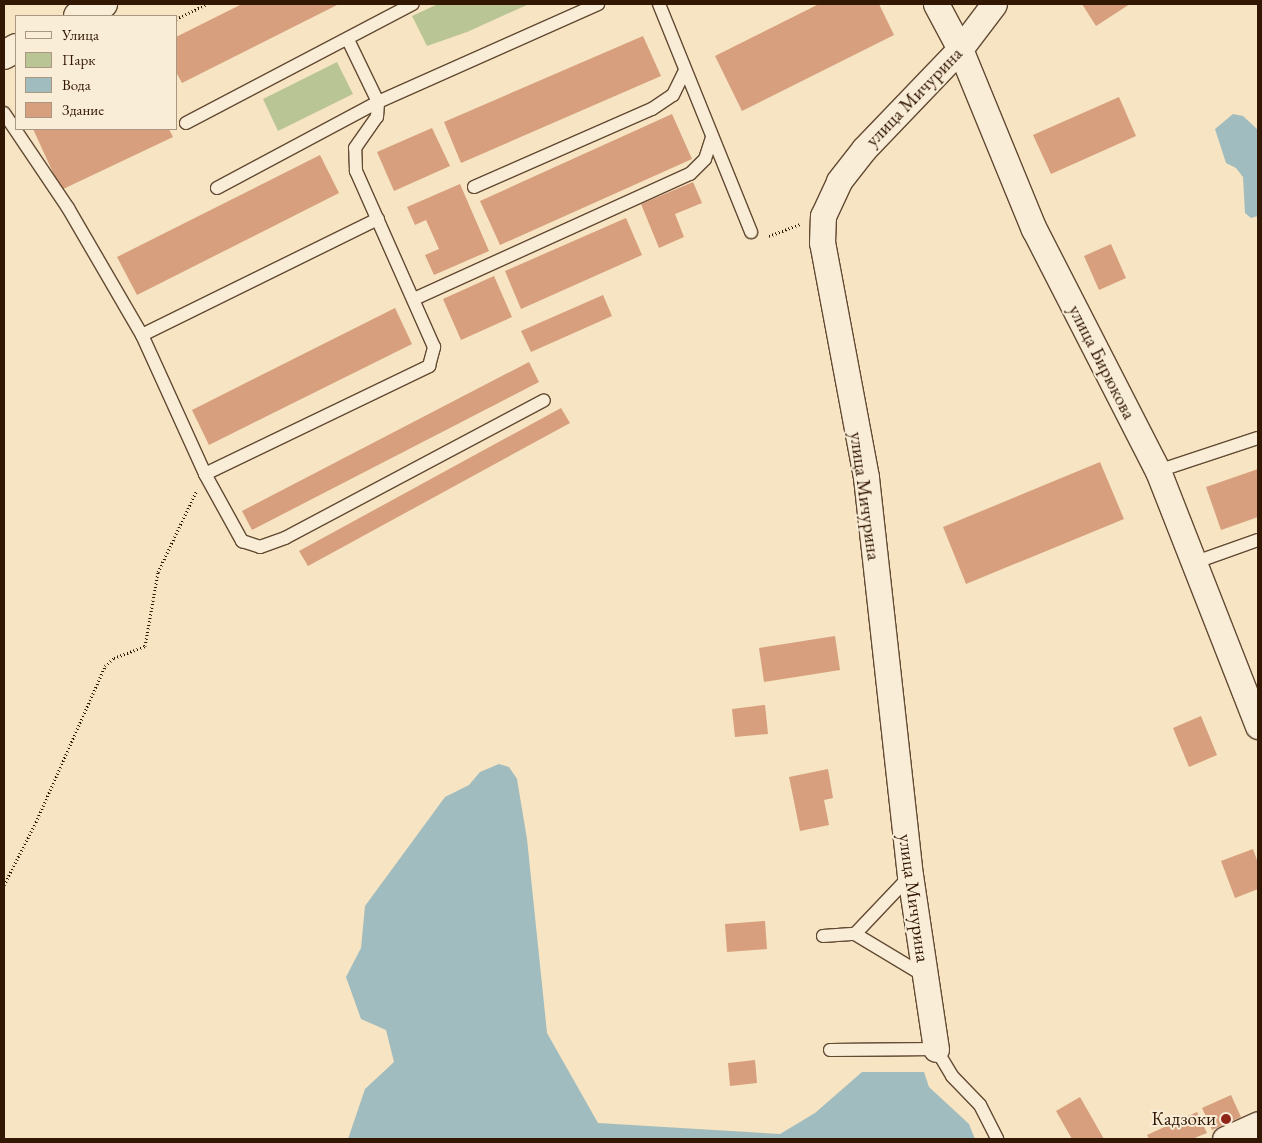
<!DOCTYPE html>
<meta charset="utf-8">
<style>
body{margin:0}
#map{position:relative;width:1262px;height:1143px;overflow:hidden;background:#f6e4c2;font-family:"EB Garamond",serif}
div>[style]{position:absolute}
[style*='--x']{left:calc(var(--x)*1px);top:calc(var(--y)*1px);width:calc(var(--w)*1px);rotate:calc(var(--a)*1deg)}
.green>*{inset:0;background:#bac595}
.water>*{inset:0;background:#a1bcbe}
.building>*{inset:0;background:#d79f7d}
.path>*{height:3px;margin-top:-1.5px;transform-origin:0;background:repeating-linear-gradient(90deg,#321703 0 1px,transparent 0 3.5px)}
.roads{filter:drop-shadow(1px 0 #634a33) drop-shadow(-1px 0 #634a33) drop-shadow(0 1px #634a33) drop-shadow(0 -1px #634a33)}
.service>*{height:12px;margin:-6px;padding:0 6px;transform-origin:6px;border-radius:6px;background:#f9edd7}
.minor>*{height:25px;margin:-12.5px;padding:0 12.5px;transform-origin:12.5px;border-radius:12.5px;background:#f9edd7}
.tertiary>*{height:28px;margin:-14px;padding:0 14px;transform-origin:14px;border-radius:14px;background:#f9edd7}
.dots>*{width:14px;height:14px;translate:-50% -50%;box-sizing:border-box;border:2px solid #f9edd7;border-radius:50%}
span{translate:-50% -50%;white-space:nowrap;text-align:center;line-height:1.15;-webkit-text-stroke:4px #f9edd7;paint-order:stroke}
.street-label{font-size:19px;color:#321703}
.poi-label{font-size:19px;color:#321703}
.right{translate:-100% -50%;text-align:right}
.frame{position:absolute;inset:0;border:5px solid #321703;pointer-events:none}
.legend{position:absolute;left:15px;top:15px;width:162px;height:115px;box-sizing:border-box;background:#f9edd7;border:1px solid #a99782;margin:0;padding:6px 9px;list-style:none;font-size:15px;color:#321703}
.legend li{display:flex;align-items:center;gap:10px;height:25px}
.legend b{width:25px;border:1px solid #a99782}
</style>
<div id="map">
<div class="green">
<div style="clip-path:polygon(438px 4px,529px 4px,467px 32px,427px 46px,412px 16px)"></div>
<div style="clip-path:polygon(337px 62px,353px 94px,278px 131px,263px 99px)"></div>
</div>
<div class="water">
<div style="clip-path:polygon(1233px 114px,1243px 116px,1258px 130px,1258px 216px,1251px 218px,1245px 213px,1243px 177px,1236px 168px,1226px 163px,1215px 129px)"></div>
<div style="clip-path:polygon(499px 764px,509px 767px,517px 779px,527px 839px,547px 1033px,598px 1123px,780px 1134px,815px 1113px,862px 1072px,924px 1072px,929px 1087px,969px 1124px,975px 1139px,348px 1139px,365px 1089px,394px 1062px,386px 1030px,361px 1019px,346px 977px,361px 948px,365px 906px,445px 797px,469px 785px,480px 772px)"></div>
</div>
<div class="building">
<div style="clip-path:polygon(242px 4px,339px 4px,182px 83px,176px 72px,176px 37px)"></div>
<div style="clip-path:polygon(819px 4px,879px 4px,894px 35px,742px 111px,715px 56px)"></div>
<div style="clip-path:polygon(1082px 4px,1130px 4px,1096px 26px)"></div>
<div style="clip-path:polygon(643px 36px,661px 76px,461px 163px,444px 122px)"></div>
<div style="clip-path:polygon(1119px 97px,1136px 136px,1051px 174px,1033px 135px)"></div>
<div style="clip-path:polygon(672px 114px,692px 159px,500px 245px,480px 201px)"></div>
<div style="clip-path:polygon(432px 128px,450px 166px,394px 191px,377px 152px)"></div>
<div style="clip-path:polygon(33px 129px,169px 129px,173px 137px,61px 190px)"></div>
<div style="clip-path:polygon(320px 155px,339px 193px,137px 295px,117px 257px)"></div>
<div style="clip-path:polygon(693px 182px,702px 203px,675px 214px,684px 237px,659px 248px,641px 204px)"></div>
<div style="clip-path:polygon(460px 184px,489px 251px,434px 275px,425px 255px,439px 249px,426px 220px,415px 225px,407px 207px)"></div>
<div style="clip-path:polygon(626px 218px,642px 255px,521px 309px,505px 271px)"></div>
<div style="clip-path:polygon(1111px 244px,1126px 278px,1099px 290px,1084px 256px)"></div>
<div style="clip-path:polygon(494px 276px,512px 317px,461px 340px,443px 299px)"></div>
<div style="clip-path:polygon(603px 295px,612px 316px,531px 352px,521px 331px)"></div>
<div style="clip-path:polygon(395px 308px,412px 344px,209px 445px,192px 410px)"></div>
<div style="clip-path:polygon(529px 362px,539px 382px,252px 530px,242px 511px)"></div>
<div style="clip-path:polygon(561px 408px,570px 423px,308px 566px,299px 551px)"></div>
<div style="clip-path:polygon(1100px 462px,1124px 519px,966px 584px,943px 527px)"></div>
<div style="clip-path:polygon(1258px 469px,1258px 517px,1221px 530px,1206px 487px)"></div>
<div style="clip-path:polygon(835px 636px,840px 670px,764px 682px,759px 648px)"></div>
<div style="clip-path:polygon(765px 705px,768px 734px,735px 737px,732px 709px)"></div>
<div style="clip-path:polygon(1201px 716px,1217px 755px,1189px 767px,1173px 728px)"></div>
<div style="clip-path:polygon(828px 769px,833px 798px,824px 800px,829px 825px,800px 831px,789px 777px)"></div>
<div style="clip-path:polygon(1253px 849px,1258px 863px,1258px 889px,1235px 898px,1221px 861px)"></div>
<div style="clip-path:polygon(765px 921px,767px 949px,727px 952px,725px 924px)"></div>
<div style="clip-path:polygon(755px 1060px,757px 1083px,730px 1086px,728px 1063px)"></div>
<div style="clip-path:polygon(1231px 1095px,1241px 1117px,1212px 1130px,1202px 1108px)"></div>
<div style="clip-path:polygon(1080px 1097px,1104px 1139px,1072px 1139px,1056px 1111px)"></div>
<div style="clip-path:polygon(1197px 1112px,1207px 1133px,1192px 1139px,1149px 1139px,1147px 1135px)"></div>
</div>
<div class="path">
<div style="--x:176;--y:19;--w:34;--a:-26"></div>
<div style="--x:769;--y:236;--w:33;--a:-21"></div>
<div style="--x:4;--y:885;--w:71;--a:-63.1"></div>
<div style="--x:36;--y:822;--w:171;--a:-66.1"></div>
<div style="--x:105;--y:666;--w:12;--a:-42"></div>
<div style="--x:114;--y:658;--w:33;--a:-21"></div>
<div style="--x:145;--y:646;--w:75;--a:-80"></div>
<div style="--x:158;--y:572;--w:89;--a:-64.6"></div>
</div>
<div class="roads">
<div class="service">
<div style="--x:659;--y:4;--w:246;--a:68"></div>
<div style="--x:4;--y:113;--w:115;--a:56"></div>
<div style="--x:68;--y:208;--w:147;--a:59.8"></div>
<div style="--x:142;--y:335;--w:153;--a:65.6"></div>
<div style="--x:205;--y:474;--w:77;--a:61.1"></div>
<div style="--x:242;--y:541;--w:19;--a:18"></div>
<div style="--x:260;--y:547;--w:27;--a:-20"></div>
<div style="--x:285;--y:538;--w:293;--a:-28"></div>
<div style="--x:186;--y:123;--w:256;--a:-27.7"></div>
<div style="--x:474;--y:187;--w:194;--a:-23.7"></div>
<div style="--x:652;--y:109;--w:25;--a:-34"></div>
<div style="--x:673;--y:95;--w:28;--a:-64"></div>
<div style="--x:217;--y:188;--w:183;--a:-28.1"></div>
<div style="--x:378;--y:102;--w:241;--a:-24"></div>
<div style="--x:414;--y:299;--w:303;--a:-24.4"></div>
<div style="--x:690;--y:174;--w:21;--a:-45"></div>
<div style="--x:705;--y:159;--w:23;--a:-72"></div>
<div style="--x:142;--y:335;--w:263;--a:-26.2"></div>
<div style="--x:1158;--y:471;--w:105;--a:-18.3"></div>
<div style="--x:205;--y:474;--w:249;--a:-25.7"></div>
<div style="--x:429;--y:366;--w:20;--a:-75"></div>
<div style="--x:434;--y:347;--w:193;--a:-113.9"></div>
<div style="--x:356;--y:171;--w:23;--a:-92"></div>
<div style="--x:355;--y:148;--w:38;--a:-55"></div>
<div style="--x:377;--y:117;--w:15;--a:-86"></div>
<div style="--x:378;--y:102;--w:69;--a:-115.8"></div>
<div style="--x:1196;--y:562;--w:66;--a:-19.5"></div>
<div style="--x:855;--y:934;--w:80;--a:-46.5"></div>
<div style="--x:823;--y:936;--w:32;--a:-4"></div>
<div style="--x:855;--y:934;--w:82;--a:31"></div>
<div style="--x:830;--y:1050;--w:106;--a:-0.5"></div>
<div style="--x:936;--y:1049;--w:31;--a:59"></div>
<div style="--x:952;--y:1076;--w:40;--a:46"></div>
<div style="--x:980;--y:1105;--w:38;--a:63"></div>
</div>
<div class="minor">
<div style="--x:936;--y:4;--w:51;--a:61.9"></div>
<div style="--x:960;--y:49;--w:195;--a:67.7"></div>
<div style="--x:1034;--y:229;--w:272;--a:62.9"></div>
<div style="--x:1158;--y:471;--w:274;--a:68.6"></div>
<div style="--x:936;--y:1049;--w:175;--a:-98.5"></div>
<div style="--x:910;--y:876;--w:401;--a:-96.3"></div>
<div style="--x:866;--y:477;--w:238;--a:-100.6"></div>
<div style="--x:822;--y:243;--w:27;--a:-88"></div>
<div style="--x:823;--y:216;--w:38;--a:-65"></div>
<div style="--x:839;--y:181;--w:41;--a:-52"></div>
<div style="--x:864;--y:149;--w:139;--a:-46.2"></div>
<div style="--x:960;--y:49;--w:56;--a:-52.9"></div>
<div style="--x:1225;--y:1139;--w:36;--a:-24"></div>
</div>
<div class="tertiary">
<div style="--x:78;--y:16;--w:28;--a:-26"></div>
<div style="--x:4;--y:55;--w:14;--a:-30"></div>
</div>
</div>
<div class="dots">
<div style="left:1226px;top:1119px;background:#8f2418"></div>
</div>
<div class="street-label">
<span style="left:914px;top:97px;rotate:-46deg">улица Мичурина</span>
<span style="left:1102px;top:362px;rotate:63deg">улица Бирюкова</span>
<span style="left:865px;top:496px;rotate:82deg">улица Мичурина</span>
<span style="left:914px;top:898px;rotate:82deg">улица Мичурина</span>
</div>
<div class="poi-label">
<span class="right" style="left:1216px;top:1119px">Кадзоки</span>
</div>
<div class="frame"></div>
<ul class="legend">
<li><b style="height:6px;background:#f9edd7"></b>Улица</li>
<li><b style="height:14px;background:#bac595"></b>Парк</li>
<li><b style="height:14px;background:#a1bcbe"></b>Вода</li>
<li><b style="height:14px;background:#d79f7d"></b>Здание</li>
</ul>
</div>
